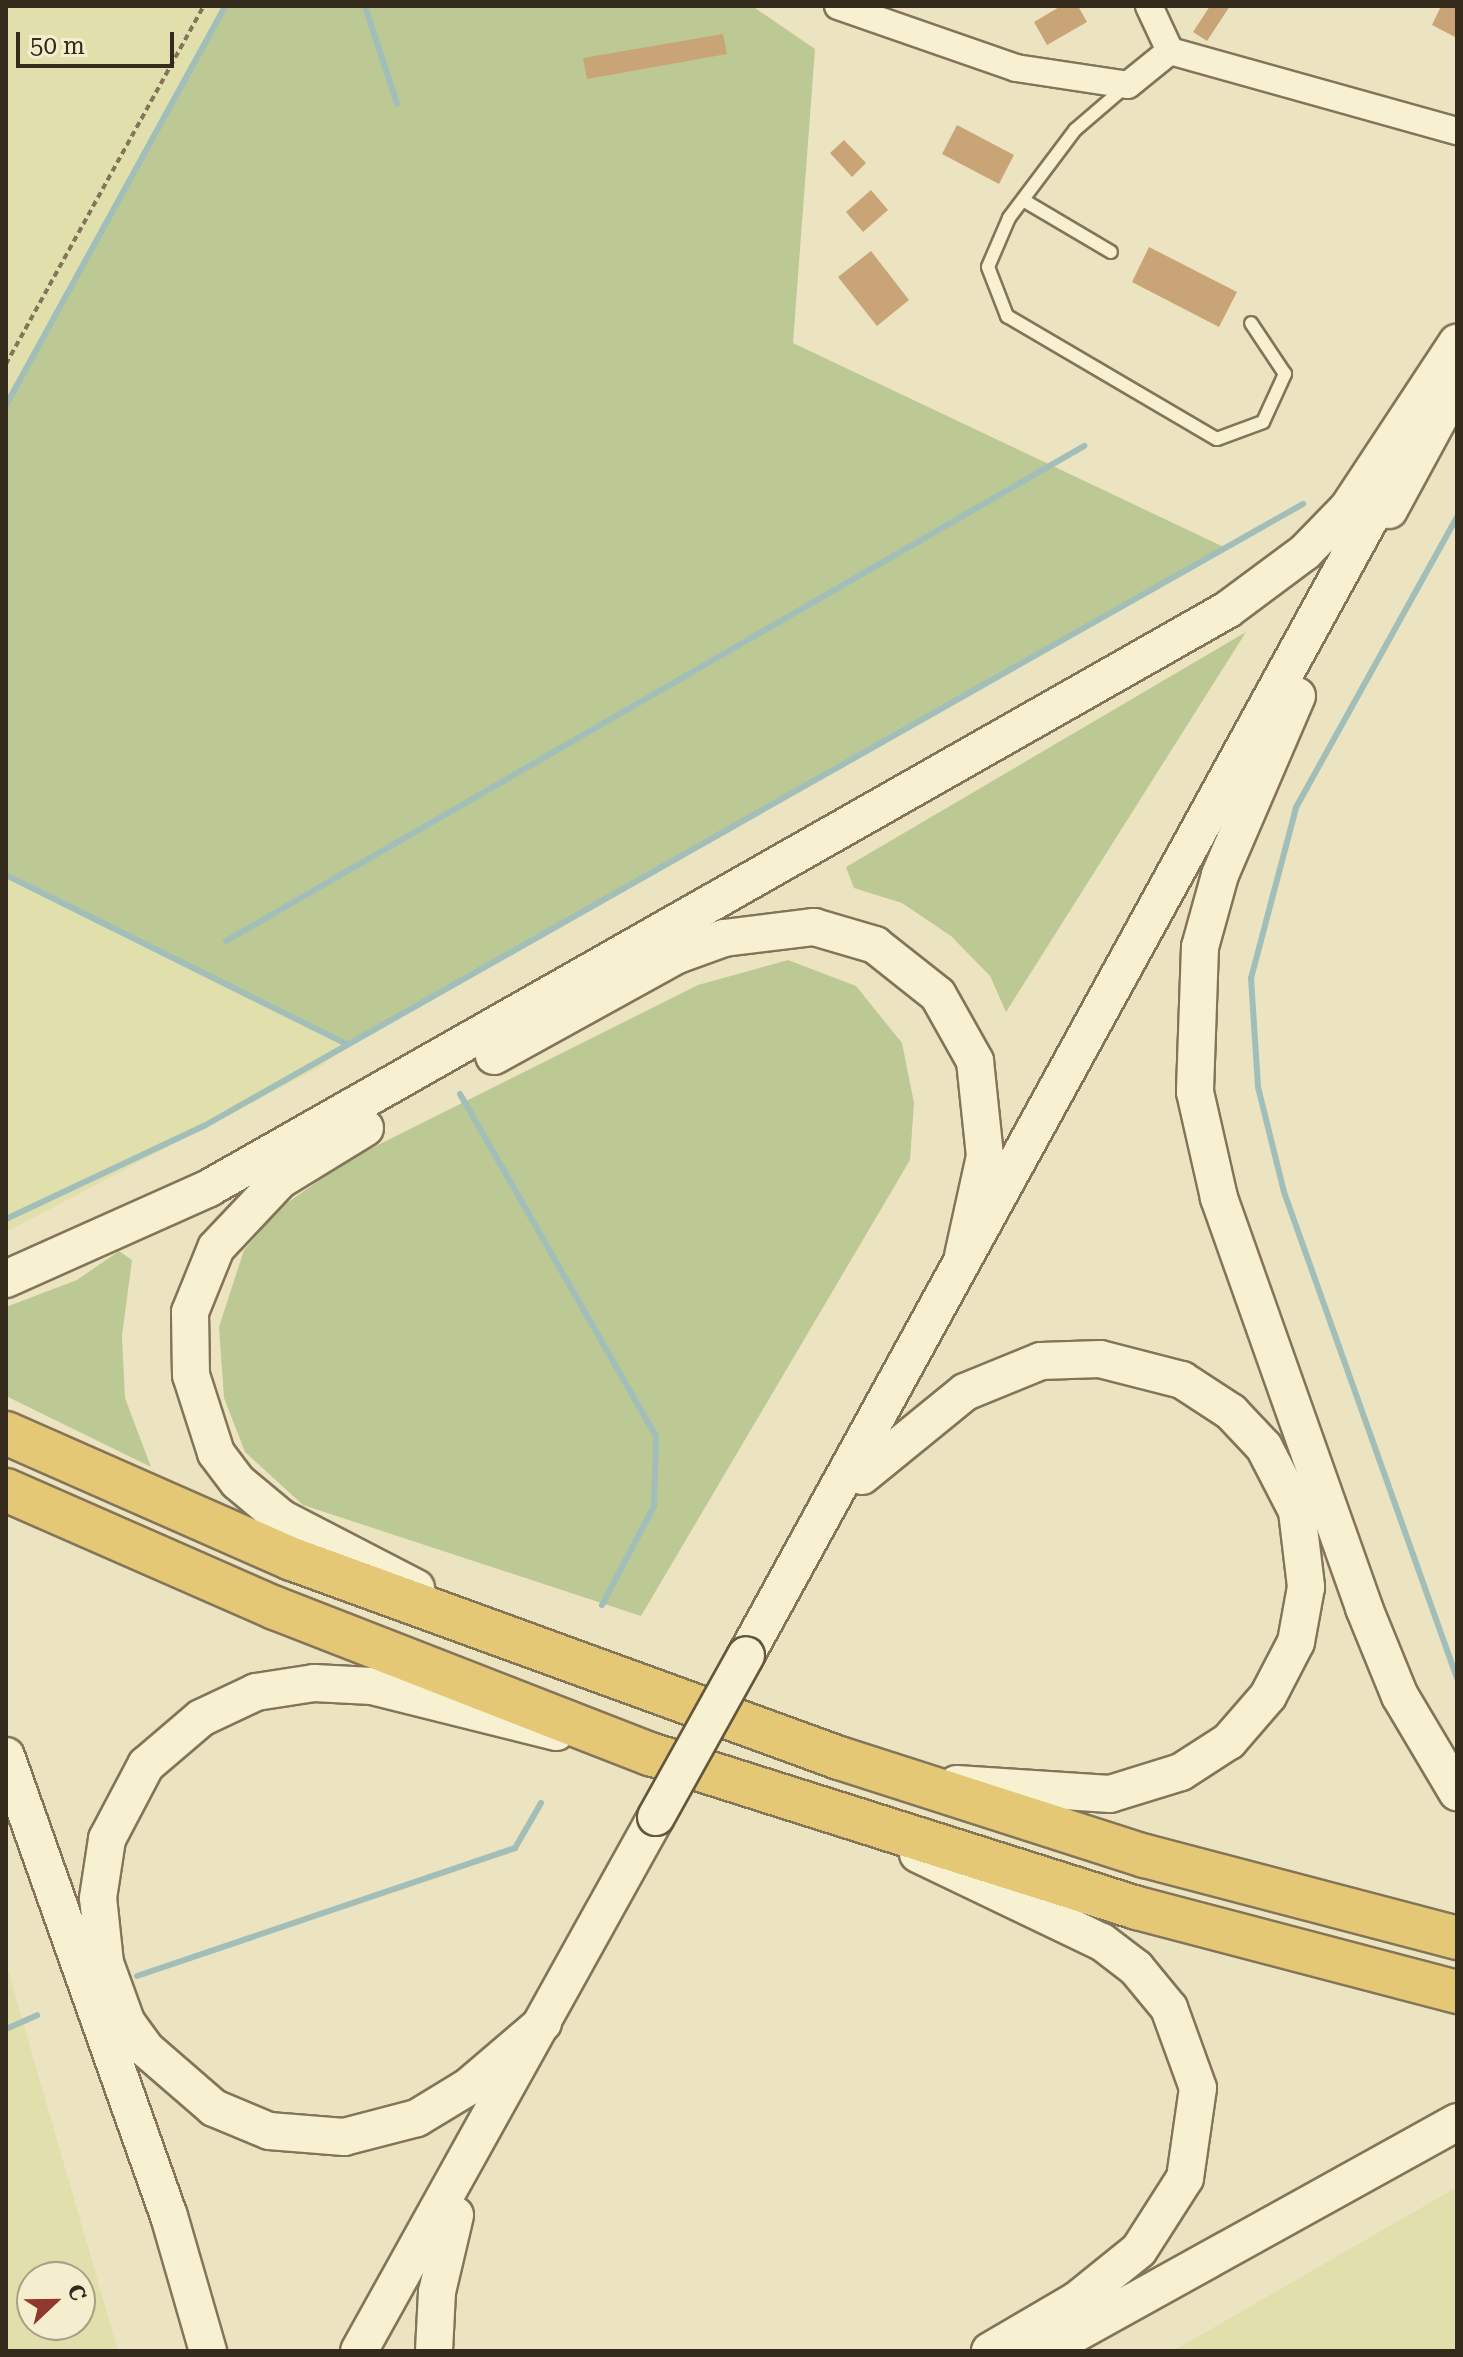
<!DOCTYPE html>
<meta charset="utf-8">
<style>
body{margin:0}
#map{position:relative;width:1463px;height:2357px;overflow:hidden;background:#ece4c0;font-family:"Roboto Serif",serif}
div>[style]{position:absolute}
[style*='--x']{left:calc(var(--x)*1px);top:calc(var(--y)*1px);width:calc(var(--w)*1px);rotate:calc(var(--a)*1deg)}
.farmland>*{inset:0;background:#e1e0ad}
.green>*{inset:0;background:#bcc994}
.stream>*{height:6px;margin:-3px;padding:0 3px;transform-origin:3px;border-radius:3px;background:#a2beb9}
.building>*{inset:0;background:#c9a477}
.path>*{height:4px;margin-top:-2px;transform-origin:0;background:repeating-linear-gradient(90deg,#847559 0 6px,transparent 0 10px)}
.roads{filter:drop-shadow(2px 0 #847559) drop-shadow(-2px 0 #847559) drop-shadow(0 2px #847559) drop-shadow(0 -2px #847559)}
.service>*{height:12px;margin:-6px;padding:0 6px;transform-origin:6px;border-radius:6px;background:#f7f1d2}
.minor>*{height:26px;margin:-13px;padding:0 13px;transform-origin:13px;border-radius:13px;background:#f7f1d2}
.secondary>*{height:36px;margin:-18px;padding:0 18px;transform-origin:18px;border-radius:18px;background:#f7f1d2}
.trunk>*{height:42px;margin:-21px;padding:0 21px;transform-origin:21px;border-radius:21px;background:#e4c875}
.bridges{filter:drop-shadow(2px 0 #65563c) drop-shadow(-2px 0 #65563c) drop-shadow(0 2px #65563c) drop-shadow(0 -2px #65563c)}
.secondary-bridge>*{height:36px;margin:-18px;padding:0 18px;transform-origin:18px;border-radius:18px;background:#f7f1d2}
span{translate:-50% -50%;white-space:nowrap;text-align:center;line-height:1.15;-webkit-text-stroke:6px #f4eecf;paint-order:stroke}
.frame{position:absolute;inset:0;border:8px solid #342b1c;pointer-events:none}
.north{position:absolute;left:16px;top:2261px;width:80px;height:80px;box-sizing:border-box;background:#f4eecf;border:2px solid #a7a087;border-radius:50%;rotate:68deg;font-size:22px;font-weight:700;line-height:32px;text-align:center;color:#342b1c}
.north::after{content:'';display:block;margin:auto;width:28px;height:36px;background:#90382b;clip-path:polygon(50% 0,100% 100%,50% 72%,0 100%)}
.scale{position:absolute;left:16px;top:32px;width:158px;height:36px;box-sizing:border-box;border:4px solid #342b1c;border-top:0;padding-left:10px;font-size:24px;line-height:28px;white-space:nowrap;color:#342b1c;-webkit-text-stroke:6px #f4eecf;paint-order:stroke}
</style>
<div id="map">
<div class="farmland">
<div style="clip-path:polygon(6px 6px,225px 6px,6px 405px)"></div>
<div style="clip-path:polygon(6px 875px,347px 1044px,322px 1066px,6px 1232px)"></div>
<div style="clip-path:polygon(evenodd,6px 1963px,118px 2351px,6px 2351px,6px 1963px,32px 2277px,80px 2277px,80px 2325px,32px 2325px,32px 2277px)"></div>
<div style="clip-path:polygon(1457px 2187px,1457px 2351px,1173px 2351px)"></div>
</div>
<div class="green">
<div style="clip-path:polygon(225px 6px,752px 6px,815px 49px,793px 343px,1228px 549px,347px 1044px,6px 875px,6px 405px)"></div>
<div style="clip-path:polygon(1246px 632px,1006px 1012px,990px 976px,951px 936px,902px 903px,854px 888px,846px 867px)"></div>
<div style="clip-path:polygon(788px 960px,856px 986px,902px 1043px,914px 1103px,910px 1160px,641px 1616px,303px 1505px,245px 1452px,224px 1398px,219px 1327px,244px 1250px,281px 1207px,350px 1159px,698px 985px)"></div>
<div style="clip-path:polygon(119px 1251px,132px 1260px,122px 1336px,125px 1398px,151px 1467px,6px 1396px,6px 1307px,77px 1280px)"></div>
</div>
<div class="stream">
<div style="--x:365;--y:6;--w:103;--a:71.9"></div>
<div style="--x:6;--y:405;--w:455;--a:-61.2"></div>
<div style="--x:1457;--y:517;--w:333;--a:119"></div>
<div style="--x:1296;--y:808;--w:176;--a:104.8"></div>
<div style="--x:1251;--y:978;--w:109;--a:86.3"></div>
<div style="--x:1258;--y:1087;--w:108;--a:76.1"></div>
<div style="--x:1284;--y:1192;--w:516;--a:70.41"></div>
<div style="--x:6;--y:875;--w:381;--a:26.4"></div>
<div style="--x:226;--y:941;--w:991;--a:-29.98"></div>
<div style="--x:460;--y:1094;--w:394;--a:60.2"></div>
<div style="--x:656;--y:1436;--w:70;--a:91.6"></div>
<div style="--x:654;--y:1506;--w:112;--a:117.7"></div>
<div style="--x:6;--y:1219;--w:219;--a:-25.2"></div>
<div style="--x:204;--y:1126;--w:1263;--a:-29.51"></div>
<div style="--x:137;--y:1976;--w:399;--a:-18.7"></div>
<div style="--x:515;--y:1848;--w:52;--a:-60"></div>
<div style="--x:6;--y:2029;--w:34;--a:-24"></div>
</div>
<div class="building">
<div style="clip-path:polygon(1061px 6px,1078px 6px,1087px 22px,1047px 45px,1034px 22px)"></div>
<div style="clip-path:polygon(1210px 6px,1230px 6px,1207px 41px,1193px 32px)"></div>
<div style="clip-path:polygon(1441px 6px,1457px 6px,1457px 38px,1432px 25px)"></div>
<div style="clip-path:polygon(723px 34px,727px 54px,587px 79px,583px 58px)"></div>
<div style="clip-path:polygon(957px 125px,1014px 155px,999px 184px,942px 154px)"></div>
<div style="clip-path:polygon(844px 140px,866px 163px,852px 177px,830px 153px)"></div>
<div style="clip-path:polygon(871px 190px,888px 210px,863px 232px,846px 212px)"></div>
<div style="clip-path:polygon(1149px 247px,1237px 292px,1219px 327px,1132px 282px)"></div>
<div style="clip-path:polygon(871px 251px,909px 300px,877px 326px,838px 277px)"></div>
</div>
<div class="path">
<div style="--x:6;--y:364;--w:409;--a:-61.1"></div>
</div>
<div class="roads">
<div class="service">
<div style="--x:1125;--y:87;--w:66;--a:139.3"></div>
<div style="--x:1075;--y:130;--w:110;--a:126.9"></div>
<div style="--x:1009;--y:218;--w:53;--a:113.2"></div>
<div style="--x:988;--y:267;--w:53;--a:68.8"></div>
<div style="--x:1007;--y:316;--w:243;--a:30.4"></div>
<div style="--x:1217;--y:439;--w:49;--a:-20.3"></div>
<div style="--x:1263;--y:422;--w:53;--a:-65.4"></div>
<div style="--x:1285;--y:374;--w:61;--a:-123.7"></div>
<div style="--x:1023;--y:200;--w:102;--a:30.6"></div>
</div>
<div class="minor">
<div style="--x:838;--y:6;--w:188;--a:19.2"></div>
<div style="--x:1016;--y:68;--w:113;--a:8.6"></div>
<div style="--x:1128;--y:85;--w:54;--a:-39"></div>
<div style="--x:1149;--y:6;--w:50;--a:65"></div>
<div style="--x:1170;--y:51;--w:298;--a:15.6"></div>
</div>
<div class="secondary">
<div style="--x:1389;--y:510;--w:142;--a:-61.5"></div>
<div style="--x:1297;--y:696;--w:195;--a:113.3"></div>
<div style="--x:1220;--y:875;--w:75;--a:105.5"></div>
<div style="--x:1200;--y:947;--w:145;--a:92"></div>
<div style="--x:1195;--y:1092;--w:109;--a:77.2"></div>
<div style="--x:1219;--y:1198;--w:435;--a:70.5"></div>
<div style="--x:1364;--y:1608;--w:95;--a:67.8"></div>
<div style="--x:1400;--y:1696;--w:112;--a:59.3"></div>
<div style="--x:494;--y:1056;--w:209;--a:-28.9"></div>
<div style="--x:677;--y:955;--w:50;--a:-19.9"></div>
<div style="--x:724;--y:938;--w:91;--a:-7"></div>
<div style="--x:814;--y:927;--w:64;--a:16.4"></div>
<div style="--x:875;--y:945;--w:80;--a:38.4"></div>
<div style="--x:938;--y:995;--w:76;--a:60.7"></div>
<div style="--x:975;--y:1061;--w:96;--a:84"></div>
<div style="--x:985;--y:1156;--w:102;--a:102.4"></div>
<div style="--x:365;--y:1128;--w:100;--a:148.5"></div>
<div style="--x:280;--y:1180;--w:93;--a:133.3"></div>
<div style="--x:216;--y:1248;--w:69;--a:112.1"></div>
<div style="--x:190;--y:1312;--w:63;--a:89.1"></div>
<div style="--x:191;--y:1375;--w:82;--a:72.2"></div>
<div style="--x:216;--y:1453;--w:36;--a:53"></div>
<div style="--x:238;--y:1482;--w:56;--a:39.9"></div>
<div style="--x:281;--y:1518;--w:152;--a:27.4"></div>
<div style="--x:6;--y:1279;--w:222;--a:-24.1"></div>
<div style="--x:209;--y:1188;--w:1171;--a:-29.59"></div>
<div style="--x:1227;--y:610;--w:97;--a:-36.6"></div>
<div style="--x:1305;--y:552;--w:62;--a:-45.7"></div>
<div style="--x:1348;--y:508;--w:198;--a:-56.6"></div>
<div style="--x:862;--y:1476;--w:133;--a:-39.2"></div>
<div style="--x:965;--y:1392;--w:82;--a:-22.2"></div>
<div style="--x:1041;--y:1361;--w:59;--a:-1.9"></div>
<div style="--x:1100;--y:1359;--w:85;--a:14.4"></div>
<div style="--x:1182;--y:1380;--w:59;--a:33.1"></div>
<div style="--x:1231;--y:1412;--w:48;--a:46.7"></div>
<div style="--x:1264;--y:1447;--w:72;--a:62.7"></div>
<div style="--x:1297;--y:1511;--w:77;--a:83.2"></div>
<div style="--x:1306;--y:1587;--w:56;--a:100.3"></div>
<div style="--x:1296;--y:1642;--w:61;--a:117.4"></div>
<div style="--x:1268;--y:1696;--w:60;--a:130.9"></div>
<div style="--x:1229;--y:1741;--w:57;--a:147.1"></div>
<div style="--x:1181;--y:1772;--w:74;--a:162.8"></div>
<div style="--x:1110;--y:1794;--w:154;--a:-176.3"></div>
<div style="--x:746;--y:1655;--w:1338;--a:-61.23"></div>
<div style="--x:6;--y:1756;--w:488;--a:70.5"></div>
<div style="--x:169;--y:2216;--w:141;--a:73.9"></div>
<div style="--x:918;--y:1854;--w:204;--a:25.6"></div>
<div style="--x:1102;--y:1942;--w:43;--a:37.4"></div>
<div style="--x:1136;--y:1968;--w:52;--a:50.5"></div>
<div style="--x:1169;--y:2008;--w:85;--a:70.1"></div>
<div style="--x:1198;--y:2088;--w:91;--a:98.2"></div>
<div style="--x:1185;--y:2178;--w:85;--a:122.6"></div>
<div style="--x:1139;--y:2250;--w:80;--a:141.1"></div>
<div style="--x:1077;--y:2300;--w:101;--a:149.6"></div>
<div style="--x:543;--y:2023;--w:99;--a:139.5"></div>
<div style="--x:468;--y:2087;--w:60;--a:148.7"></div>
<div style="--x:417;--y:2118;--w:75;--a:165.4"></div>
<div style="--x:344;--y:2137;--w:75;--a:-175.4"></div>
<div style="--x:269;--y:2131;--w:60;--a:-157.3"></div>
<div style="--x:214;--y:2108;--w:90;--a:-139.1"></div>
<div style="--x:146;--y:2049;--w:34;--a:-126"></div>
<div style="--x:126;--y:2021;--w:62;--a:-109.9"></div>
<div style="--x:105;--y:1963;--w:65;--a:-96.1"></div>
<div style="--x:98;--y:1898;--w:60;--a:-81.3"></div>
<div style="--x:107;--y:1839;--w:84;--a:-62.2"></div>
<div style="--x:146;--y:1765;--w:72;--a:-40.5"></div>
<div style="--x:201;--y:1718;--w:61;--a:-25.3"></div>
<div style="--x:256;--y:1692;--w:59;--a:-8.8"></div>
<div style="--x:314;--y:1683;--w:58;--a:3"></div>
<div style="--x:372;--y:1686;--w:190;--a:14"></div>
<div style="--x:359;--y:2351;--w:611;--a:-60.92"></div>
<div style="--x:434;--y:2351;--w:59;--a:-87.1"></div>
<div style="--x:437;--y:2292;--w:79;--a:-76.8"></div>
<div style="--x:1044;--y:2351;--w:472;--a:-29"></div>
</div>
<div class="trunk">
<div style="--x:6;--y:1433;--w:313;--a:23.8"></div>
<div style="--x:292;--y:1559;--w:582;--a:19.99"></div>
<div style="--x:839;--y:1758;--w:321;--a:17.8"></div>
<div style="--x:1145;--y:1856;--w:323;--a:14.7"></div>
<div style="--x:6;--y:1490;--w:294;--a:23.7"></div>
<div style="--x:275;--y:1608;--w:402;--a:21.3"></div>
<div style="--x:650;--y:1754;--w:511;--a:17.55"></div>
<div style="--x:1137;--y:1908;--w:331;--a:14.7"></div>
</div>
</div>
<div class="bridges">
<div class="secondary-bridge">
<div style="--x:656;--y:1817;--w:185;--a:-60.9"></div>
</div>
</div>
<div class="frame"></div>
<div class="north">С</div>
<div class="scale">50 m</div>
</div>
